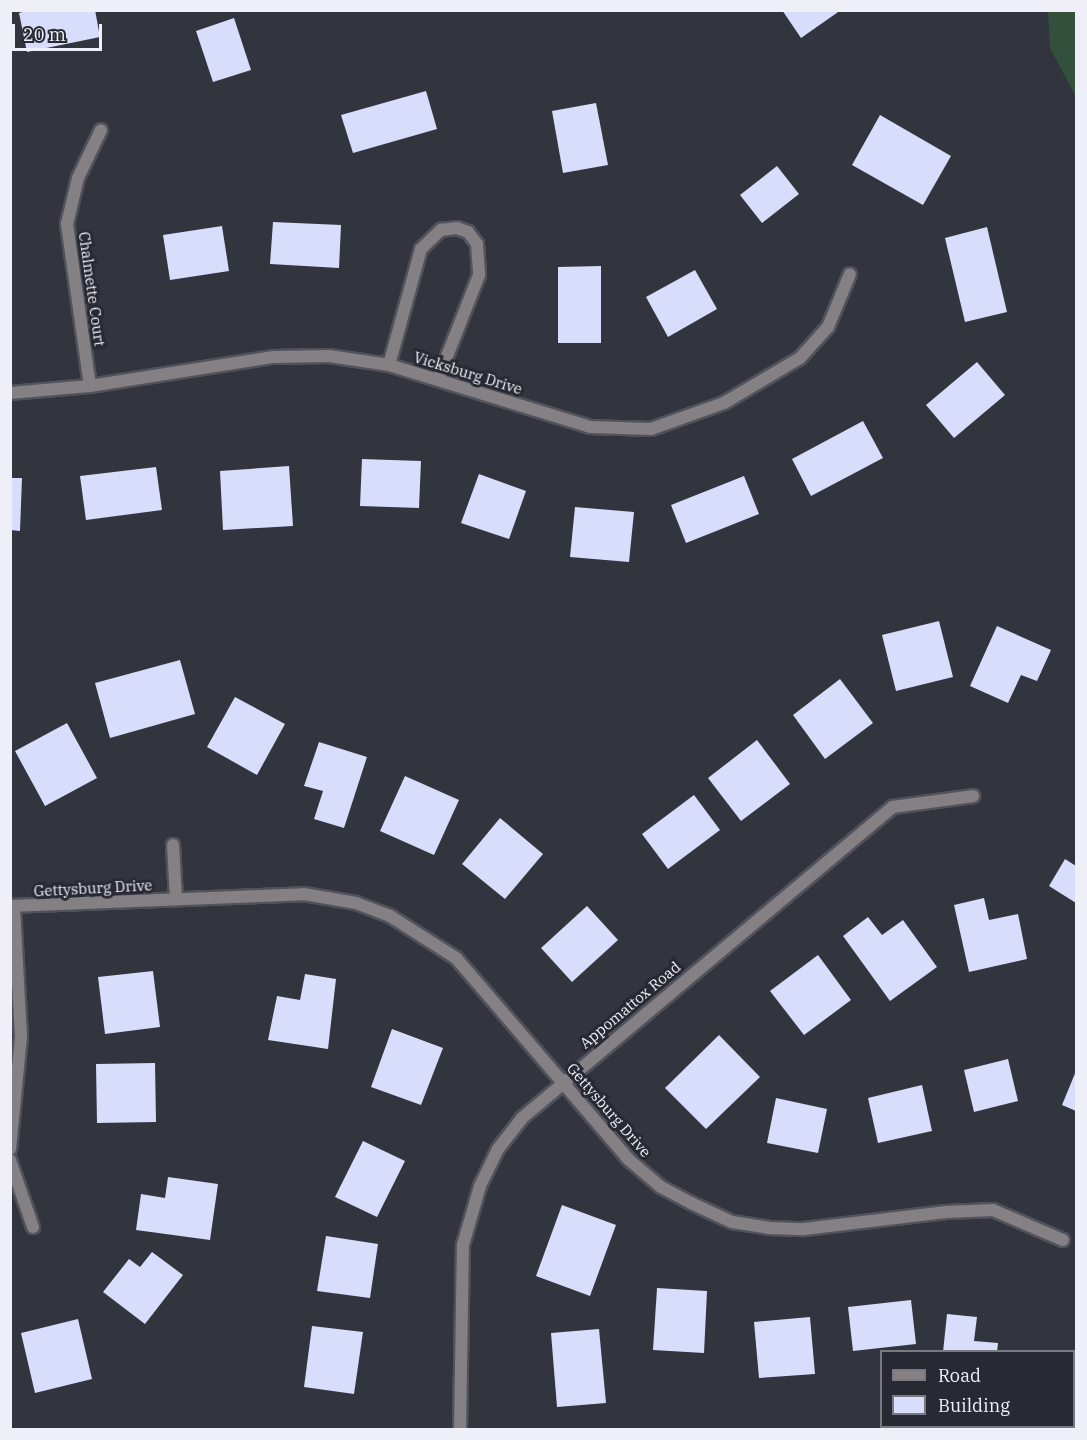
<!DOCTYPE html>
<style>
body{margin:0}
#map{position:relative;width:1087px;height:1440px;overflow:hidden;background:#32343e;font-family:"IBM Plex Serif",serif}
div>[style]{position:absolute}
[style*='--x']{left:calc(var(--x)*1px);top:calc(var(--y)*1px);width:calc(var(--w)*1px);rotate:calc(var(--a)*1deg)}
.green>*{inset:0;background:#33503c}
.building>*{inset:0;background:#d8ddfc}
.roads{filter:drop-shadow(2px 0 #50525c) drop-shadow(-2px 0 #50525c) drop-shadow(0 2px #50525c) drop-shadow(0 -2px #50525c)}
.minor>*{height:12px;margin:-6px;padding:0 6px;transform-origin:6px;border-radius:6px;background:#858084}
span{translate:-50% -50%;white-space:nowrap;text-align:center;line-height:1.15;-webkit-text-stroke:6px #282a33;paint-order:stroke}
.street-label{font-size:15px;color:#eff0f7}
.frame{position:absolute;inset:0;border:12px solid #eff0f7;pointer-events:none}
.legend{position:absolute;left:880px;top:1350px;width:195px;height:78px;box-sizing:border-box;background:#282a33;border:2px solid #787981;margin:0;padding:8px 10px;list-style:none;font-size:18px;color:#eff0f7}
.legend li{display:flex;align-items:center;gap:12px;height:30px}
.legend b{width:30px;border:2px solid #787981}
.scale{position:absolute;left:12px;top:24px;width:90px;height:27px;box-sizing:border-box;border:3px solid #eff0f7;border-top:0;padding-left:8px;font-size:18px;line-height:21px;white-space:nowrap;color:#eff0f7;-webkit-text-stroke:4px #282a33;paint-order:stroke}
</style>
<div id="map">
<div class="green">
<div style="clip-path:polygon(1048px 11px,1076px 11px,1076px 97px,1050px 48px)"></div>
</div>
<div class="building">
<div style="clip-path:polygon(30px 10px,95px 10px,100px 37px,27px 52px,19px 13px)"></div>
<div style="clip-path:polygon(782px 10px,841px 10px,801px 38px)"></div>
<div style="clip-path:polygon(234px 18px,251px 70px,213px 82px,196px 31px)"></div>
<div style="clip-path:polygon(426px 91px,437px 129px,353px 153px,341px 115px)"></div>
<div style="clip-path:polygon(596px 103px,608px 165px,563px 173px,552px 111px)"></div>
<div style="clip-path:polygon(880px 115px,951px 156px,923px 205px,852px 165px)"></div>
<div style="clip-path:polygon(777px 166px,799px 194px,762px 223px,740px 195px)"></div>
<div style="clip-path:polygon(273px 222px,341px 225px,339px 268px,270px 264px)"></div>
<div style="clip-path:polygon(222px 226px,229px 271px,170px 280px,163px 235px)"></div>
<div style="clip-path:polygon(987px 227px,1007px 312px,965px 322px,945px 238px)"></div>
<div style="clip-path:polygon(601px 266px,601px 343px,558px 343px,558px 267px)"></div>
<div style="clip-path:polygon(695px 270px,717px 309px,668px 337px,646px 297px)"></div>
<div style="clip-path:polygon(977px 362px,1005px 395px,954px 438px,926px 405px)"></div>
<div style="clip-path:polygon(863px 421px,883px 458px,811px 496px,792px 459px)"></div>
<div style="clip-path:polygon(362px 459px,421px 461px,419px 508px,360px 506px)"></div>
<div style="clip-path:polygon(289px 466px,293px 526px,223px 530px,220px 471px)"></div>
<div style="clip-path:polygon(156px 467px,162px 510px,86px 520px,80px 476px)"></div>
<div style="clip-path:polygon(479px 474px,526px 491px,509px 539px,461px 523px)"></div>
<div style="clip-path:polygon(744px 476px,759px 514px,686px 543px,671px 505px)"></div>
<div style="clip-path:polygon(10px 478px,22px 478px,20px 531px,10px 530px)"></div>
<div style="clip-path:polygon(575px 507px,634px 512px,629px 562px,570px 557px)"></div>
<div style="clip-path:polygon(939px 621px,953px 677px,896px 691px,882px 635px)"></div>
<div style="clip-path:polygon(997px 626px,1051px 650px,1037px 681px,1021px 675px,1008px 703px,970px 686px)"></div>
<div style="clip-path:polygon(180px 660px,195px 714px,110px 738px,95px 683px)"></div>
<div style="clip-path:polygon(840px 679px,873px 723px,825px 759px,793px 715px)"></div>
<div style="clip-path:polygon(235px 697px,285px 724px,257px 775px,207px 747px)"></div>
<div style="clip-path:polygon(67px 723px,97px 778px,45px 806px,15px 751px)"></div>
<div style="clip-path:polygon(757px 740px,790px 784px,741px 821px,708px 778px)"></div>
<div style="clip-path:polygon(319px 742px,367px 757px,344px 828px,314px 819px,323px 791px,304px 786px)"></div>
<div style="clip-path:polygon(405px 776px,459px 800px,434px 855px,380px 831px)"></div>
<div style="clip-path:polygon(694px 795px,720px 830px,668px 869px,642px 834px)"></div>
<div style="clip-path:polygon(500px 818px,543px 854px,505px 899px,462px 864px)"></div>
<div style="clip-path:polygon(1065px 859px,1076px 866px,1076px 903px,1049px 886px)"></div>
<div style="clip-path:polygon(984px 898px,989px 920px,1018px 914px,1027px 959px,969px 972px,954px 905px)"></div>
<div style="clip-path:polygon(587px 906px,618px 940px,572px 982px,541px 948px)"></div>
<div style="clip-path:polygon(868px 917px,882px 935px,903px 920px,937px 967px,890px 1001px,843px 936px)"></div>
<div style="clip-path:polygon(818px 955px,851px 1000px,804px 1035px,770px 991px)"></div>
<div style="clip-path:polygon(153px 971px,160px 1027px,105px 1034px,98px 977px)"></div>
<div style="clip-path:polygon(305px 974px,336px 979px,328px 1049px,268px 1040px,277px 996px,300px 1000px)"></div>
<div style="clip-path:polygon(392px 1029px,443px 1048px,421px 1105px,371px 1087px)"></div>
<div style="clip-path:polygon(719px 1035px,760px 1077px,706px 1129px,665px 1088px)"></div>
<div style="clip-path:polygon(1008px 1059px,1018px 1101px,974px 1112px,964px 1070px)"></div>
<div style="clip-path:polygon(155px 1063px,156px 1122px,97px 1123px,96px 1064px)"></div>
<div style="clip-path:polygon(1076px 1071px,1076px 1111px,1062px 1105px)"></div>
<div style="clip-path:polygon(922px 1085px,932px 1131px,878px 1143px,868px 1098px)"></div>
<div style="clip-path:polygon(776px 1098px,827px 1109px,818px 1153px,767px 1143px)"></div>
<div style="clip-path:polygon(363px 1141px,405px 1161px,377px 1217px,335px 1197px)"></div>
<div style="clip-path:polygon(168px 1177px,218px 1184px,210px 1240px,136px 1230px,141px 1194px,165px 1198px)"></div>
<div style="clip-path:polygon(562px 1205px,616px 1225px,590px 1296px,536px 1276px)"></div>
<div style="clip-path:polygon(326px 1236px,378px 1244px,370px 1298px,317px 1291px)"></div>
<div style="clip-path:polygon(152px 1252px,183px 1275px,145px 1324px,103px 1292px,129px 1259px,140px 1267px)"></div>
<div style="clip-path:polygon(657px 1288px,707px 1291px,704px 1353px,653px 1350px)"></div>
<div style="clip-path:polygon(911px 1300px,916px 1344px,853px 1351px,848px 1307px)"></div>
<div style="clip-path:polygon(947px 1314px,977px 1317px,974px 1341px,998px 1343px,997px 1352px,943px 1352px)"></div>
<div style="clip-path:polygon(810px 1317px,815px 1374px,759px 1378px,754px 1322px)"></div>
<div style="clip-path:polygon(78px 1319px,92px 1379px,35px 1393px,21px 1333px)"></div>
<div style="clip-path:polygon(312px 1326px,363px 1332px,354px 1394px,304px 1387px)"></div>
<div style="clip-path:polygon(599px 1329px,606px 1403px,557px 1407px,551px 1333px)"></div>
<div style="clip-path:polygon(1076px 1360px,1076px 1407px,1074px 1408px,1074px 1361px)"></div>
</div>
<div class="roads">
<div class="minor">
<div style="--x:389;--y:365;--w:120;--a:-74.6"></div>
<div style="--x:421;--y:249;--w:28;--a:-44"></div>
<div style="--x:441;--y:230;--w:16;--a:-7"></div>
<div style="--x:457;--y:228;--w:12;--a:20"></div>
<div style="--x:468;--y:232;--w:15;--a:53"></div>
<div style="--x:477;--y:244;--w:31;--a:86"></div>
<div style="--x:479;--y:275;--w:112;--a:111.5"></div>
<div style="--x:90;--y:386;--w:164;--a:-98.1"></div>
<div style="--x:67;--y:224;--w:47;--a:-76.6"></div>
<div style="--x:78;--y:178;--w:53;--a:-64.4"></div>
<div style="--x:10;--y:393;--w:80;--a:-5"></div>
<div style="--x:90;--y:386;--w:186;--a:-9"></div>
<div style="--x:274;--y:357;--w:55;--a:-1"></div>
<div style="--x:329;--y:356;--w:61;--a:8.5"></div>
<div style="--x:389;--y:365;--w:210;--a:17.1"></div>
<div style="--x:590;--y:427;--w:61;--a:1.9"></div>
<div style="--x:651;--y:429;--w:77;--a:-19.6"></div>
<div style="--x:724;--y:403;--w:88;--a:-30.6"></div>
<div style="--x:800;--y:358;--w:42;--a:-47.9"></div>
<div style="--x:828;--y:327;--w:57;--a:-67.5"></div>
<div style="--x:173;--y:845;--w:54;--a:86.8"></div>
<div style="--x:10;--y:906;--w:294;--a:-2.3"></div>
<div style="--x:304;--y:894;--w:53;--a:9.8"></div>
<div style="--x:356;--y:903;--w:36;--a:21"></div>
<div style="--x:390;--y:916;--w:78;--a:32.5"></div>
<div style="--x:456;--y:958;--w:265;--a:49.4"></div>
<div style="--x:628;--y:1159;--w:43;--a:40.3"></div>
<div style="--x:661;--y:1187;--w:34;--a:28"></div>
<div style="--x:691;--y:1203;--w:45;--a:24.9"></div>
<div style="--x:732;--y:1222;--w:37;--a:9"></div>
<div style="--x:769;--y:1228;--w:35;--a:2"></div>
<div style="--x:804;--y:1229;--w:143;--a:-6.8"></div>
<div style="--x:946;--y:1212;--w:47;--a:-2.4"></div>
<div style="--x:993;--y:1210;--w:76;--a:23.2"></div>
<div style="--x:10;--y:1149;--w:113;--a:-84.4"></div>
<div style="--x:21;--y:1037;--w:131;--a:-93.1"></div>
<div style="--x:10;--y:1160;--w:71;--a:71.1"></div>
<div style="--x:460;--y:1430;--w:185;--a:-89.1"></div>
<div style="--x:463;--y:1245;--w:61;--a:-73.9"></div>
<div style="--x:480;--y:1186;--w:41;--a:-64.1"></div>
<div style="--x:498;--y:1149;--w:39;--a:-52"></div>
<div style="--x:522;--y:1118;--w:484;--a:-40"></div>
<div style="--x:893;--y:807;--w:81;--a:-7.8"></div>
</div>
</div>
<div class="street-label">
<span style="left:92px;top:289px;rotate:82deg">Chalmette Court</span>
<span style="left:468px;top:373px;rotate:17deg">Vicksburg Drive</span>
<span style="left:93px;top:888px;rotate:-3deg">Gettysburg Drive</span>
<span style="left:630px;top:1005px;rotate:-40deg">Appomattox Road</span>
<span style="left:609px;top:1110px;rotate:49deg">Gettysburg Drive</span>
</div>
<div class="frame"></div>
<ul class="legend">
<li><b style="height:8px;background:#858084"></b>Road</li>
<li><b style="height:16px;background:#d8ddfc"></b>Building</li>
</ul>
<div class="scale">20 m</div>
</div>
